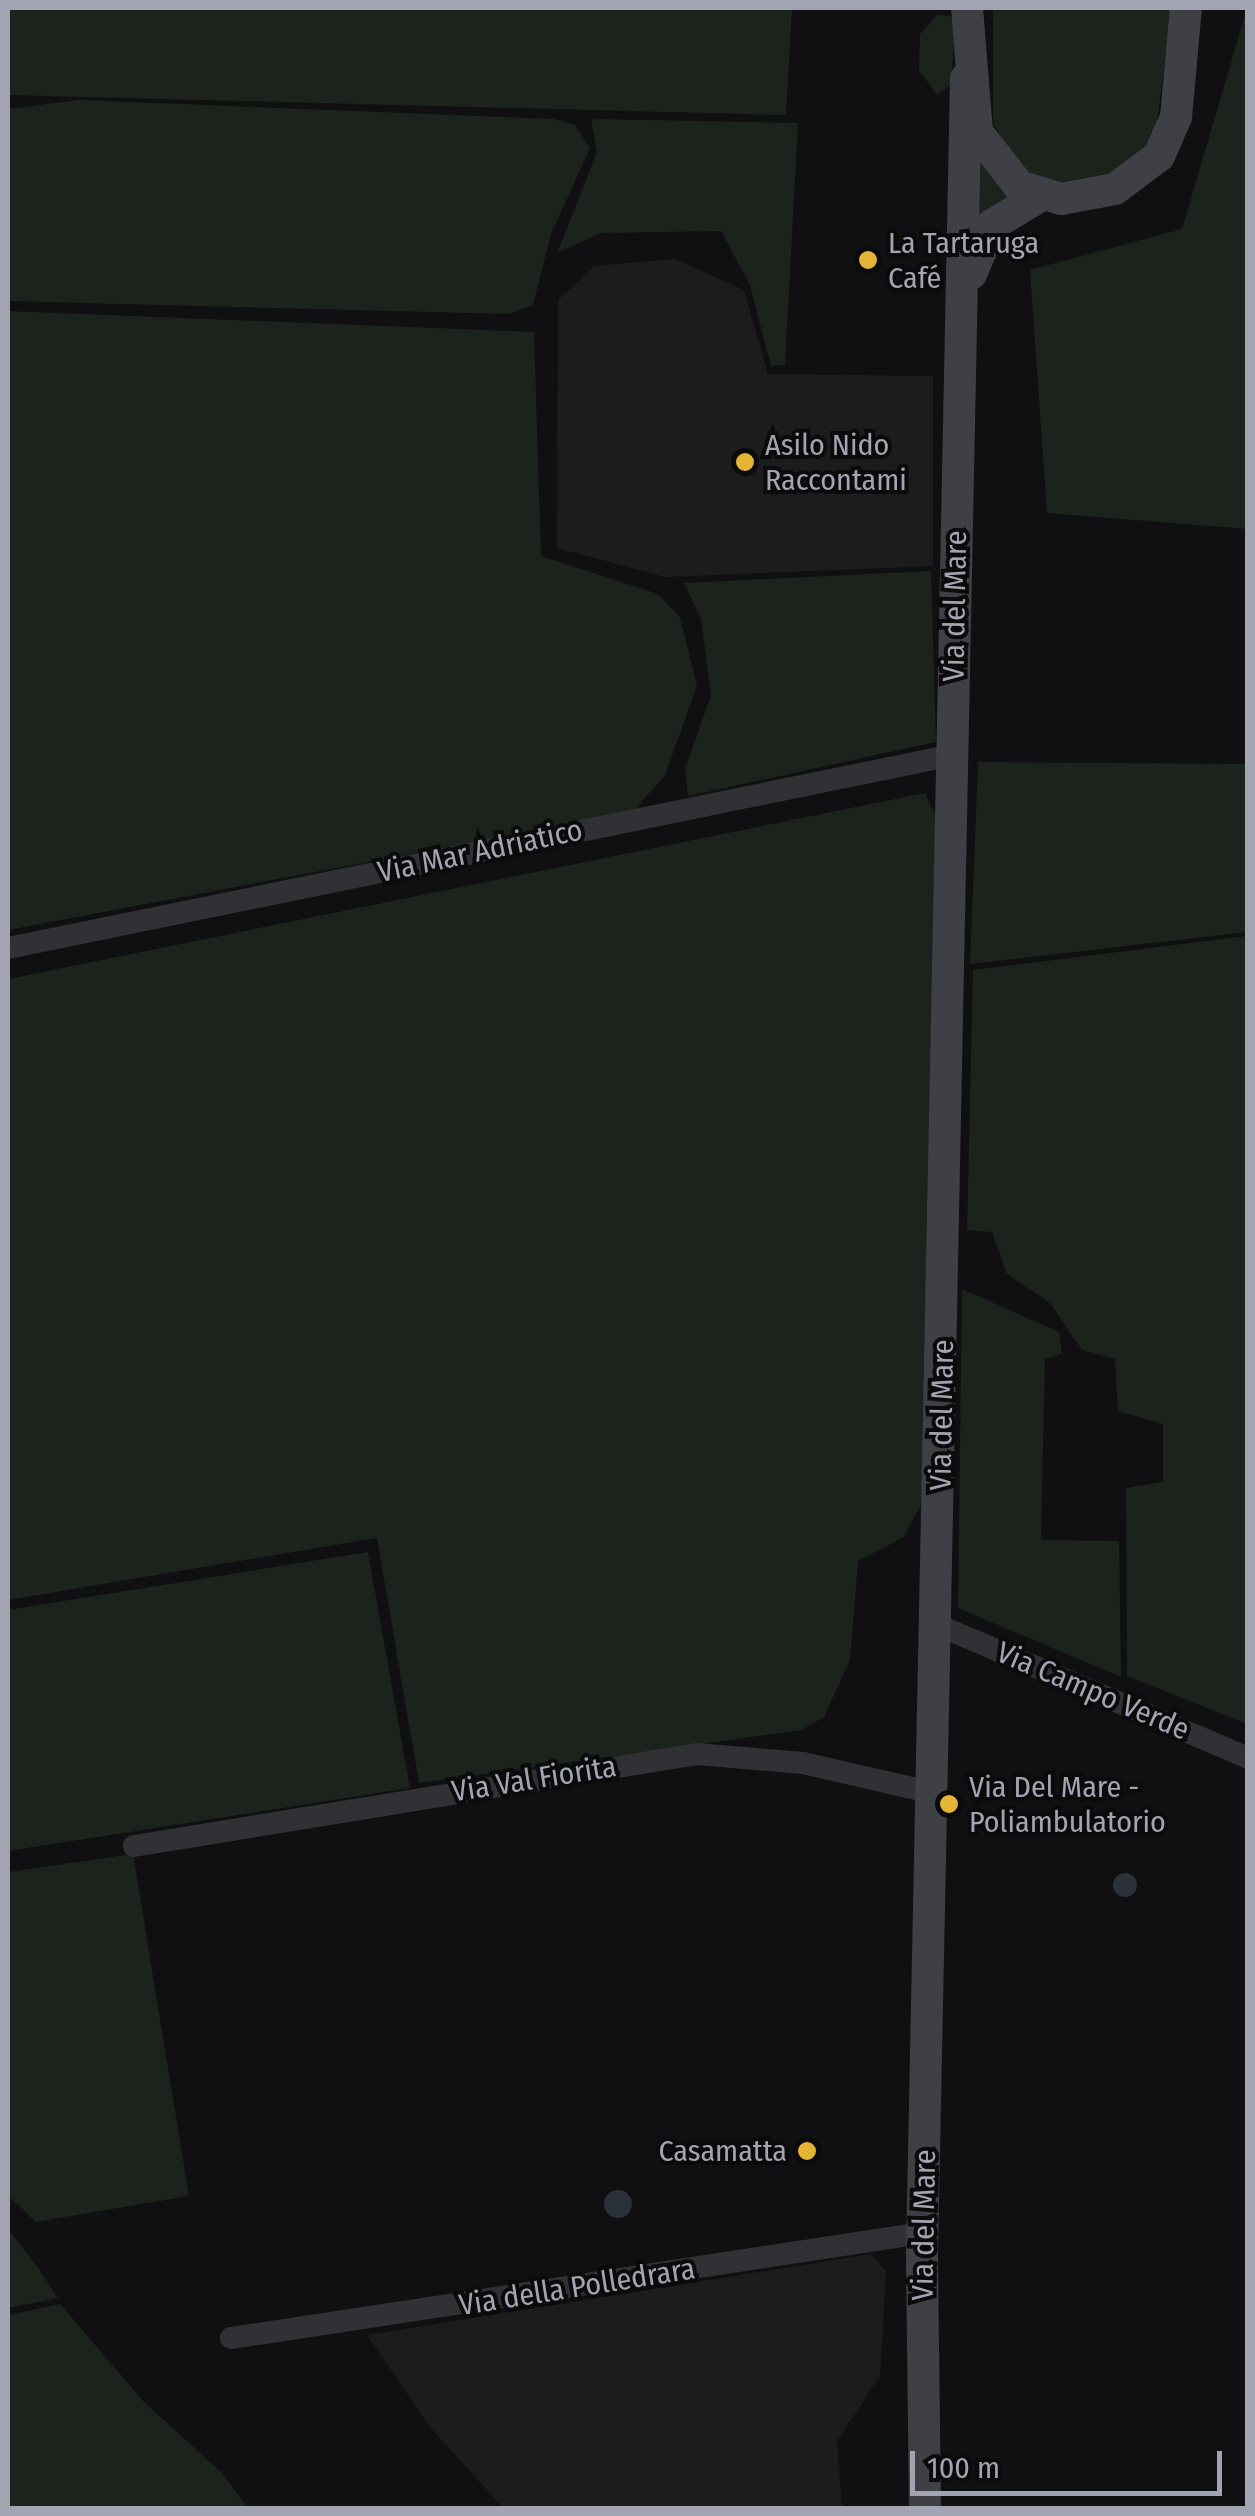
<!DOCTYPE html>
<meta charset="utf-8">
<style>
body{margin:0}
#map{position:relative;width:1255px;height:2516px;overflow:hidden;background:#100f11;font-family:"Fira Sans Condensed",sans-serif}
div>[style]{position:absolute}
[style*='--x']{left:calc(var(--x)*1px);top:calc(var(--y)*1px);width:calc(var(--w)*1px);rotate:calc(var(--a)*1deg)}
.built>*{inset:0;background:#1c1c1e}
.green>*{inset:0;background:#1c231d}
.water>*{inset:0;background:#2a3138}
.round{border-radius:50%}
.street>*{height:22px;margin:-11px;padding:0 11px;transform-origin:11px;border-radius:11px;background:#313135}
.secondary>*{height:32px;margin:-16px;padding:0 16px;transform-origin:16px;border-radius:16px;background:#3f4045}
.dots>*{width:28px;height:28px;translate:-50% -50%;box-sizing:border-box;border:5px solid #0b0b0c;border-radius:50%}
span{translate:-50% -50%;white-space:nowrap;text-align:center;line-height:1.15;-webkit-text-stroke:8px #0b0b0c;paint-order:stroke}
.poi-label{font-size:30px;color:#a2a5b1}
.left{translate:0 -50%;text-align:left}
.right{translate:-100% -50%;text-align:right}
.street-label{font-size:30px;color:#a2a5b1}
.frame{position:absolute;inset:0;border:10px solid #a2a5b1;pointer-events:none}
.scale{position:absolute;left:910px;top:2451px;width:312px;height:45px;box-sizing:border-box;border:5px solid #a2a5b1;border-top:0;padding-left:12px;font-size:30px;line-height:35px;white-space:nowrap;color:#a2a5b1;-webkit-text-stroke:8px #0b0b0c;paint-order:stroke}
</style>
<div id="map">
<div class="built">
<div style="clip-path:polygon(675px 259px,744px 290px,768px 374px,933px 376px,933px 566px,665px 577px,557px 548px,558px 300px,594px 266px)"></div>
<div style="clip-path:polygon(871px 2254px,886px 2271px,880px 2376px,837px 2441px,842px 2508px,503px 2508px,430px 2427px,367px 2335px)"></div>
</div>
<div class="green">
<div style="clip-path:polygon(8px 8px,792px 8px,786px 115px,8px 95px)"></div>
<div style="clip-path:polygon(993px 8px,1171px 8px,1155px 140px,1104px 185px,1046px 183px,1016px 164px,993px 123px)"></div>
<div style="clip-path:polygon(1247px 8px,1247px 529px,1047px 513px,1030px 270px,1182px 229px)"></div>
<div style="clip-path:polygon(938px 14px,956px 18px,951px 85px,937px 95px,919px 70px,920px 34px)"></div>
<div style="clip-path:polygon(79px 100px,554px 119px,575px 125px,590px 148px,551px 234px,533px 305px,509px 314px,8px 301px,8px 109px)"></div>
<div style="clip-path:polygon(591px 119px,798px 123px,785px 365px,771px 366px,750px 285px,721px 231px,601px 233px,557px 253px,597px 152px)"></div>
<div style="clip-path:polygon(975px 144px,1026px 200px,976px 228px)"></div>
<div style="clip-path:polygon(8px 311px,534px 332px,541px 556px,658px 594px,680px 617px,697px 686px,665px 775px,633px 812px,8px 930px)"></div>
<div style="clip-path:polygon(931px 571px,936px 742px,688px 796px,685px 769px,711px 695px,701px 619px,684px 583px)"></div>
<div style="clip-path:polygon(978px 762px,1247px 764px,1247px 932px,970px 964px)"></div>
<div style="clip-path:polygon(925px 793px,936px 817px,924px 1499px,904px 1537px,858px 1561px,850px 1660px,824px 1717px,801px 1730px,419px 1783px,377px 1538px,8px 1600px,8px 979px)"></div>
<div style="clip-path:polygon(1247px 936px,1248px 936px,1247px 1724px,1127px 1676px,1126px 1488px,1163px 1482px,1163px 1424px,1118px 1411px,1115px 1359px,1082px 1350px,1050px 1303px,1007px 1274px,992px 1232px,967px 1230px,973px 970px)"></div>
<div style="clip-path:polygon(962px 1289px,1059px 1332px,1062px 1354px,1045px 1359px,1041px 1540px,1119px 1541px,1121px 1677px,958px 1608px)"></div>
<div style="clip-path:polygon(368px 1552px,410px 1788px,8px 1851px,8px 1610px)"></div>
<div style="clip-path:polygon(133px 1854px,189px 2196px,36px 2222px,8px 2196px,8px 1872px)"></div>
<div style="clip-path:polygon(8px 2229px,37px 2266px,58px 2298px,8px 2308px)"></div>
<div style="clip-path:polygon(60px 2304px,144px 2402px,222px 2473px,248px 2508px,8px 2508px,8px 2315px)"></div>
</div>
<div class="water">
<div class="round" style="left:1113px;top:1873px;width:24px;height:24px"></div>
<div class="round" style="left:604px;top:2190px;width:28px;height:28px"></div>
</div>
<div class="street">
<div style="--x:8;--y:948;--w:965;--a:-11.54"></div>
<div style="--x:938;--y:1625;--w:337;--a:23.2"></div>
<div style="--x:134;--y:1846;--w:570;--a:-9.28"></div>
<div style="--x:697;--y:1754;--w:106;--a:4.9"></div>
<div style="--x:803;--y:1763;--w:134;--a:12.9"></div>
<div style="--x:231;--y:2338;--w:700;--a:-8.63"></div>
</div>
<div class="secondary">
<div style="--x:967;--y:8;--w:124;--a:85.4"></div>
<div style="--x:977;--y:132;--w:68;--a:52.1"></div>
<div style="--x:1019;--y:186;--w:44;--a:17.2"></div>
<div style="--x:1061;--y:199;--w:55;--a:-10.5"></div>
<div style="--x:1115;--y:189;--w:55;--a:-36.9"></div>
<div style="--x:1159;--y:156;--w:43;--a:-66.4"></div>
<div style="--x:1176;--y:117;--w:109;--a:-84.8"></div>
<div style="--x:971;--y:274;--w:53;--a:-66.8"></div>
<div style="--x:992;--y:225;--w:56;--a:-31.1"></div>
<div style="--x:925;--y:2508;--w:256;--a:-90.7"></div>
<div style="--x:922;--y:2252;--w:2174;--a:-88.84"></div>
</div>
<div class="dots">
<div style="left:868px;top:260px;background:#e3b435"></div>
<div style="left:745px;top:462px;background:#e3b435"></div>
<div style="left:949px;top:1804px;background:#e3b435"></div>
<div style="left:807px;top:2151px;background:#e3b435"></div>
</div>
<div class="poi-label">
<span class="left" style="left:888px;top:260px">La Tartaruga<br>Café</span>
<span class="left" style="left:765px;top:462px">Asilo Nido<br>Raccontami</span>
<span class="left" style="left:969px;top:1804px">Via Del Mare -<br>Poliambulatorio</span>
<span class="right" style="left:787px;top:2151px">Casamatta</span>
</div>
<div class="street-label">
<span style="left:955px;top:606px;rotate:-89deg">Via del Mare</span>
<span style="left:480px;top:851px;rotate:-12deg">Via Mar Adriatico</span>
<span style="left:942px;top:1415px;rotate:-89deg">Via del Mare</span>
<span style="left:1093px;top:1691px;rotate:23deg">Via Campo Verde</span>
<span style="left:534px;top:1779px;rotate:-9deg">Via Val Fiorita</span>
<span style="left:924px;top:2225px;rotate:-89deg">Via del Mare</span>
<span style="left:577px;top:2287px;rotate:-9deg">Via della Polledrara</span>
</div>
<div class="frame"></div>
<div class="scale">100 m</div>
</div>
